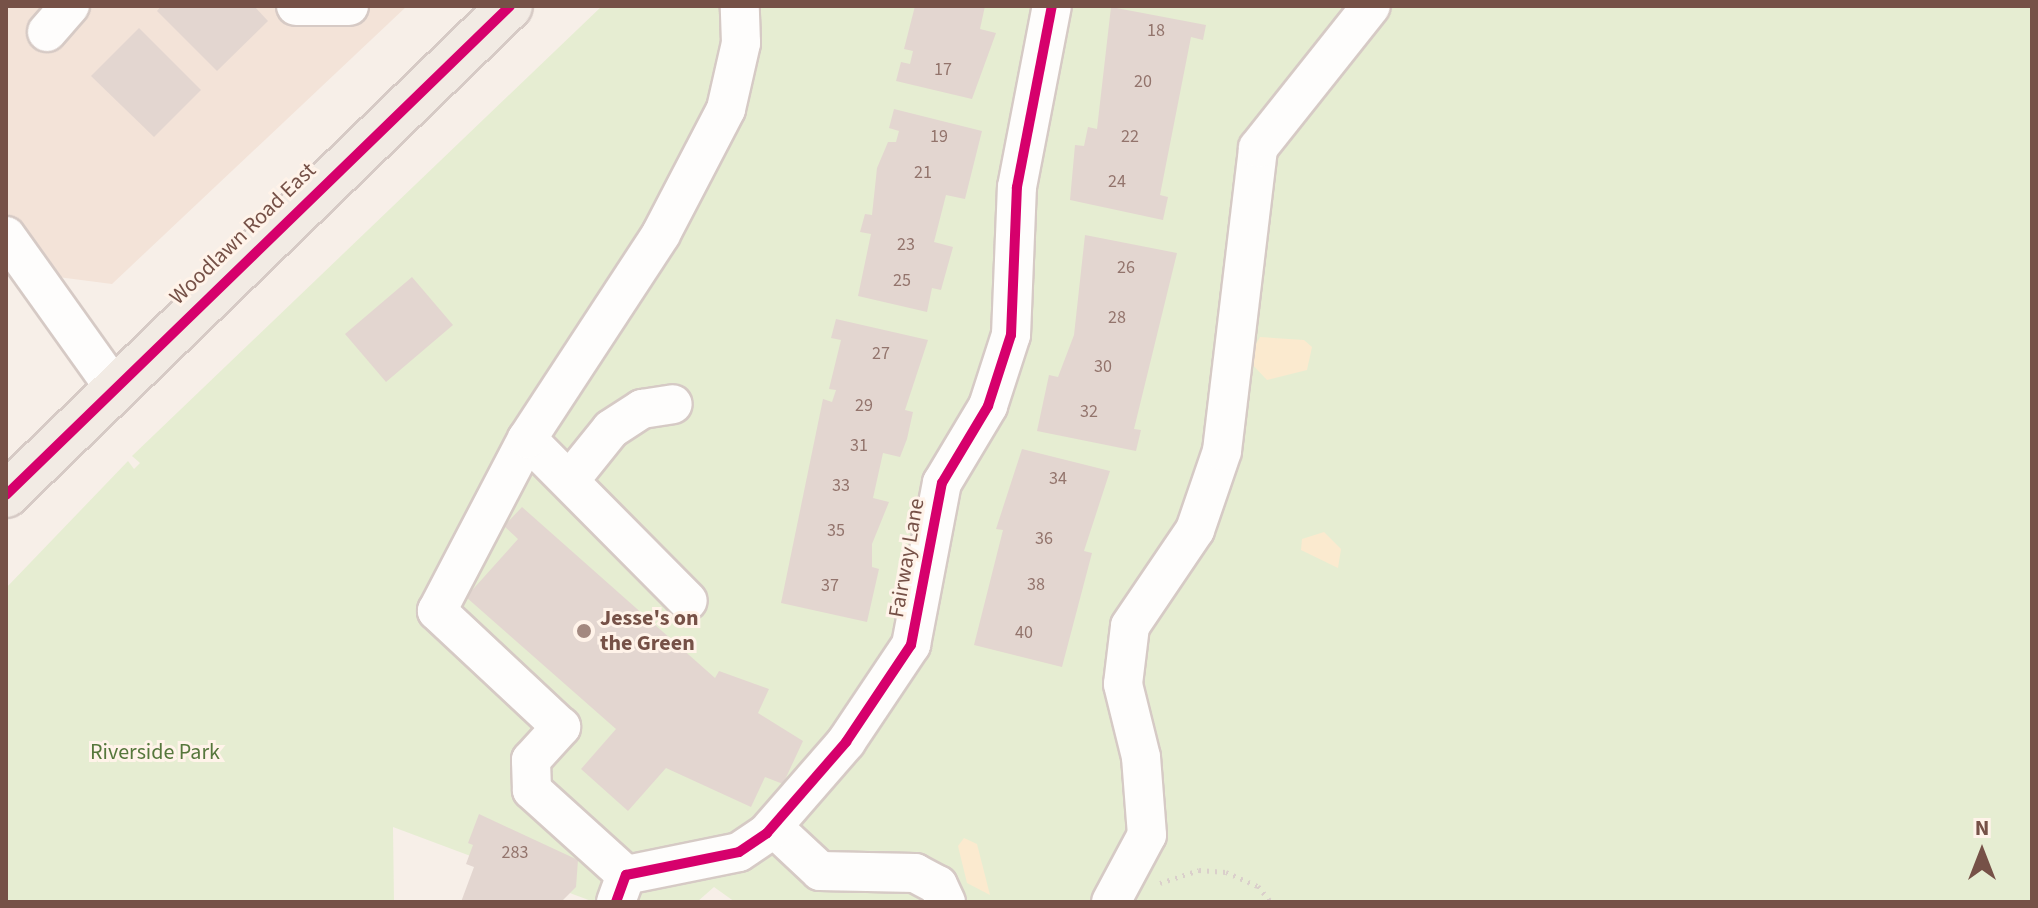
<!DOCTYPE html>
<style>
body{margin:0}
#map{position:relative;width:2038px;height:908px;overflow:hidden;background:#f7efe8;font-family:"Source Sans 3",sans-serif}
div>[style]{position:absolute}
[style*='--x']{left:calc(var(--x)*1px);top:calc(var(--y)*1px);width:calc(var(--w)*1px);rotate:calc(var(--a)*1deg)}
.residential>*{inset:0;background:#f3e3d8}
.green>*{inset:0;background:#e6edd2}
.sand>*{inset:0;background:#fbeacf}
.building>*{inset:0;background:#e3d6d0}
.path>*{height:5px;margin-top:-2.5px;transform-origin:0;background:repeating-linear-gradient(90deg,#dacfcb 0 2px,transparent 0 8px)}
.roads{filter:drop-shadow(2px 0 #d6cac5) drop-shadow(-2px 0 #d6cac5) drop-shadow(0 2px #d6cac5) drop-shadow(0 -2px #d6cac5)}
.minor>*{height:38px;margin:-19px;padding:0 19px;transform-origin:19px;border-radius:19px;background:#fefdfc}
.major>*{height:44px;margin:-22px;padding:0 22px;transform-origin:22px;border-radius:22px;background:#f2ebe4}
.cycleway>*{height:10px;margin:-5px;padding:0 5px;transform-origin:5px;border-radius:5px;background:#d6006c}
.dots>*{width:22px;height:22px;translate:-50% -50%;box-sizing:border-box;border:4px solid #fff3e9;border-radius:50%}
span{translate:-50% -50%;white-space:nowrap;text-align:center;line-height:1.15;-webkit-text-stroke:6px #fff3e9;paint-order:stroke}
.number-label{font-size:18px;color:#93746c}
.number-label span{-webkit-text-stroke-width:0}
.street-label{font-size:22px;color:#765147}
.poi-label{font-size:22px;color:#765147;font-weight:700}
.left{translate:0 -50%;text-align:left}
.park-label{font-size:22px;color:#56773c}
.frame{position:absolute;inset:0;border:8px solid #765147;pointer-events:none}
.north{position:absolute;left:1942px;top:812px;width:80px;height:80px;-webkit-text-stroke:6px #fff3e9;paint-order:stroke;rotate:0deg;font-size:22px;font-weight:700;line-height:32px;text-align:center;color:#765147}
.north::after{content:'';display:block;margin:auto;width:28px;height:36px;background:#765147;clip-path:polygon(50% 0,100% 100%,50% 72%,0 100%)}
</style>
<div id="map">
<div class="residential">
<div style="clip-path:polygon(6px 6px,407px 6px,112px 284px,27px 273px,6px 237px)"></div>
</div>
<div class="green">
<div style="clip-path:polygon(602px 6px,2032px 6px,2032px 902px,735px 902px,714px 887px,697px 902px,594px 902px,393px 827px,394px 902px,6px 902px,6px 588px,128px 461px,134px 469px,140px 463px,132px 456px)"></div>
</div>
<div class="sand">
<div style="clip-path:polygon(1260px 337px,1304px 340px,1312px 347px,1307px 370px,1267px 380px,1247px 359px)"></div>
<div style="clip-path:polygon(1324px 532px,1341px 549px,1338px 568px,1301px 550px,1302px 539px)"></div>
<div style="clip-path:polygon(964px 838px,977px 844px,990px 895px,967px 883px,958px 846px)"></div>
</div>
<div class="building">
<div style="clip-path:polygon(161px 6px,254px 6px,268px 21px,217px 71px,157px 11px)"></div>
<div style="clip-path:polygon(915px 6px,985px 6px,980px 29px,996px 33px,972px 99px,896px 81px,901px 62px,910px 64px,913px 51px,904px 49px)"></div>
<div style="clip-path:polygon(1111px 7px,1206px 25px,1203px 40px,1191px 37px,1160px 195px,1168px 197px,1163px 220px,1070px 200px,1075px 145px,1084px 146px,1088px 127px,1097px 129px)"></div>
<div style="clip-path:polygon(139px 28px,201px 90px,154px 137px,91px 76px)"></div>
<div style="clip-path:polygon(894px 109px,982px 131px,965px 199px,946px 195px,934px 242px,953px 247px,941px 290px,932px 288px,927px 312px,858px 296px,871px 234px,860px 232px,865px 214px,872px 215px,877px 168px,888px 142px,896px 142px,899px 131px,889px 128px)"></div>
<div style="clip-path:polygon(1085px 235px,1177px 253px,1134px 429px,1141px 430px,1136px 451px,1037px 431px,1049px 375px,1058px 377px,1074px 335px)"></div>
<div style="clip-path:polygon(412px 277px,453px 325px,386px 382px,345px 334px)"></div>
<div style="clip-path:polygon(836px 319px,928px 340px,905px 410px,913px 412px,907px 439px,900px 457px,883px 453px,873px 498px,889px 502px,872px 544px,872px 567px,879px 569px,867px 622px,781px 603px,823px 399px,832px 402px,836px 390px,829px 389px,841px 340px,831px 338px)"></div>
<div style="clip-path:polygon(1022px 449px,1110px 471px,1084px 551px,1092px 553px,1062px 667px,974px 645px,1003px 530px,996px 529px)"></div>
<div style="clip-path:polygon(522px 507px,715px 678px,719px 671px,769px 689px,758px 713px,803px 741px,783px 784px,765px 777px,751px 807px,666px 768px,628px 811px,581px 769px,616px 729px,466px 597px,518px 539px,504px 526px)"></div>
<div style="clip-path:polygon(479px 814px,578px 860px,576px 887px,561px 902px,461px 902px,474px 867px,466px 864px,473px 845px,468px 843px)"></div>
</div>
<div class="path">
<div style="--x:1160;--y:883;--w:41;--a:-18.4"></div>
<div style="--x:1199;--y:870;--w:27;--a:4"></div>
<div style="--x:1226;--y:872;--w:35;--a:24"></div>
<div style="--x:1258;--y:886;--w:21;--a:51"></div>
</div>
<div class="roads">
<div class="minor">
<div style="--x:296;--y:6;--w:53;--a:0"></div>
<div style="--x:47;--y:32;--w:35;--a:-49"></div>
<div style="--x:6;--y:236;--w:184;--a:54.5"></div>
<div style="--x:527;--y:439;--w:228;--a:45.2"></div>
<div style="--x:570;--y:480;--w:65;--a:-51.2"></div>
<div style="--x:611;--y:429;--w:37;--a:-33"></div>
<div style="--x:642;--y:409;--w:31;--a:-9"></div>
<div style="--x:773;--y:827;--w:64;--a:43.1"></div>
<div style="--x:820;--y:871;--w:95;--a:1.2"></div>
<div style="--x:915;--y:873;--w:26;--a:28"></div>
<div style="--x:938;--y:885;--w:19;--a:65"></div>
<div style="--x:626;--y:875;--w:127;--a:-137.9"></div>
<div style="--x:532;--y:790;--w:30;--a:-92"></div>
<div style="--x:531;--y:760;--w:45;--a:-47.7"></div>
<div style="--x:561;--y:727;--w:170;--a:-136.9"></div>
<div style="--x:437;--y:611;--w:194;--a:-62.4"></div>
<div style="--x:527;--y:439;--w:245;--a:-56.8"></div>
<div style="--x:661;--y:234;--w:141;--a:-62.5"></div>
<div style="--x:726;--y:109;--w:68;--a:-77.2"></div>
<div style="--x:741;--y:43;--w:37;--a:-92"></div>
<div style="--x:616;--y:902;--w:29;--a:-70"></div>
<div style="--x:626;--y:875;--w:115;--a:-11.5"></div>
<div style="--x:739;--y:852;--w:34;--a:-34"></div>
<div style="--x:767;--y:833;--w:121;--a:-49"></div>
<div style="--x:846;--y:742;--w:117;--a:-56.2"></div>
<div style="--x:911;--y:645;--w:165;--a:-79.2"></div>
<div style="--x:942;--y:483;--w:90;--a:-59.1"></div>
<div style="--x:988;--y:406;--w:75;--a:-72.1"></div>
<div style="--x:1011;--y:335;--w:148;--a:-87.7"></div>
<div style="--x:1017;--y:187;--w:184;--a:-79.1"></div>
<div style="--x:1111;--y:902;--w:76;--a:-61.8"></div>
<div style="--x:1147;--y:835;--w:78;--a:-94.4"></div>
<div style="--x:1141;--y:757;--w:75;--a:-103.9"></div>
<div style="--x:1123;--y:684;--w:58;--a:-83.1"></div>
<div style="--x:1130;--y:626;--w:116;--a:-55.9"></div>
<div style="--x:1195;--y:530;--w:83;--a:-71.1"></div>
<div style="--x:1222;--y:451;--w:305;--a:-83.2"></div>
<div style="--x:1258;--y:148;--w:181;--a:-51.5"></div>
</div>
<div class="major">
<div style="--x:6;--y:495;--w:702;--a:-44.13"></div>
</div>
</div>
<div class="cycleway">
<div style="--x:6;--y:495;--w:702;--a:-44.13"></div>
<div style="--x:616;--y:902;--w:29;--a:-70"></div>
<div style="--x:626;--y:875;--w:115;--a:-11.5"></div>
<div style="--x:739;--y:852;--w:34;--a:-34"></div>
<div style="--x:767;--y:833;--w:121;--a:-49"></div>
<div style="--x:846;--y:742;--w:117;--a:-56.2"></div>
<div style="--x:911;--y:645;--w:165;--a:-79.2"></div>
<div style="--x:942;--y:483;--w:90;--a:-59.1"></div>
<div style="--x:988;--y:406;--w:75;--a:-72.1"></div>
<div style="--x:1011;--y:335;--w:148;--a:-87.7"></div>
<div style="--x:1017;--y:187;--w:184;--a:-79.1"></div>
</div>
<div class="dots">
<div style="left:584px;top:631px;background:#a3887f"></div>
</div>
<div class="number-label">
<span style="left:1156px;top:31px">18</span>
<span style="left:943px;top:70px">17</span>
<span style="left:1143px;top:82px">20</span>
<span style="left:939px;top:137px">19</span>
<span style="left:1130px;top:137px">22</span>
<span style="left:923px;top:173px">21</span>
<span style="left:1117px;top:182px">24</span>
<span style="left:906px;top:245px">23</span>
<span style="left:1126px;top:268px">26</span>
<span style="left:902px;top:281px">25</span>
<span style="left:1117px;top:318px">28</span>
<span style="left:881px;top:354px">27</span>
<span style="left:1103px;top:367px">30</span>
<span style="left:864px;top:406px">29</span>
<span style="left:1089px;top:412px">32</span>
<span style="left:859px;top:446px">31</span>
<span style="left:1058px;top:479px">34</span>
<span style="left:841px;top:486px">33</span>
<span style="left:836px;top:531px">35</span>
<span style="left:1044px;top:539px">36</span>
<span style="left:1036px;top:585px">38</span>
<span style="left:830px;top:586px">37</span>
<span style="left:1024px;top:633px">40</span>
<span style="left:515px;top:853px">283</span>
</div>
<div class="street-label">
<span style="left:243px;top:234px;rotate:-44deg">Woodlawn Road East</span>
<span style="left:907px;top:558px;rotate:-80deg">Fairway Lane</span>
</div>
<div class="poi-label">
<span class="left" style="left:600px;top:631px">Jesse's on<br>the Green</span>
</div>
<div class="park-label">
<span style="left:155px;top:753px">Riverside Park</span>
</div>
<div class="frame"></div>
<div class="north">N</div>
</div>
